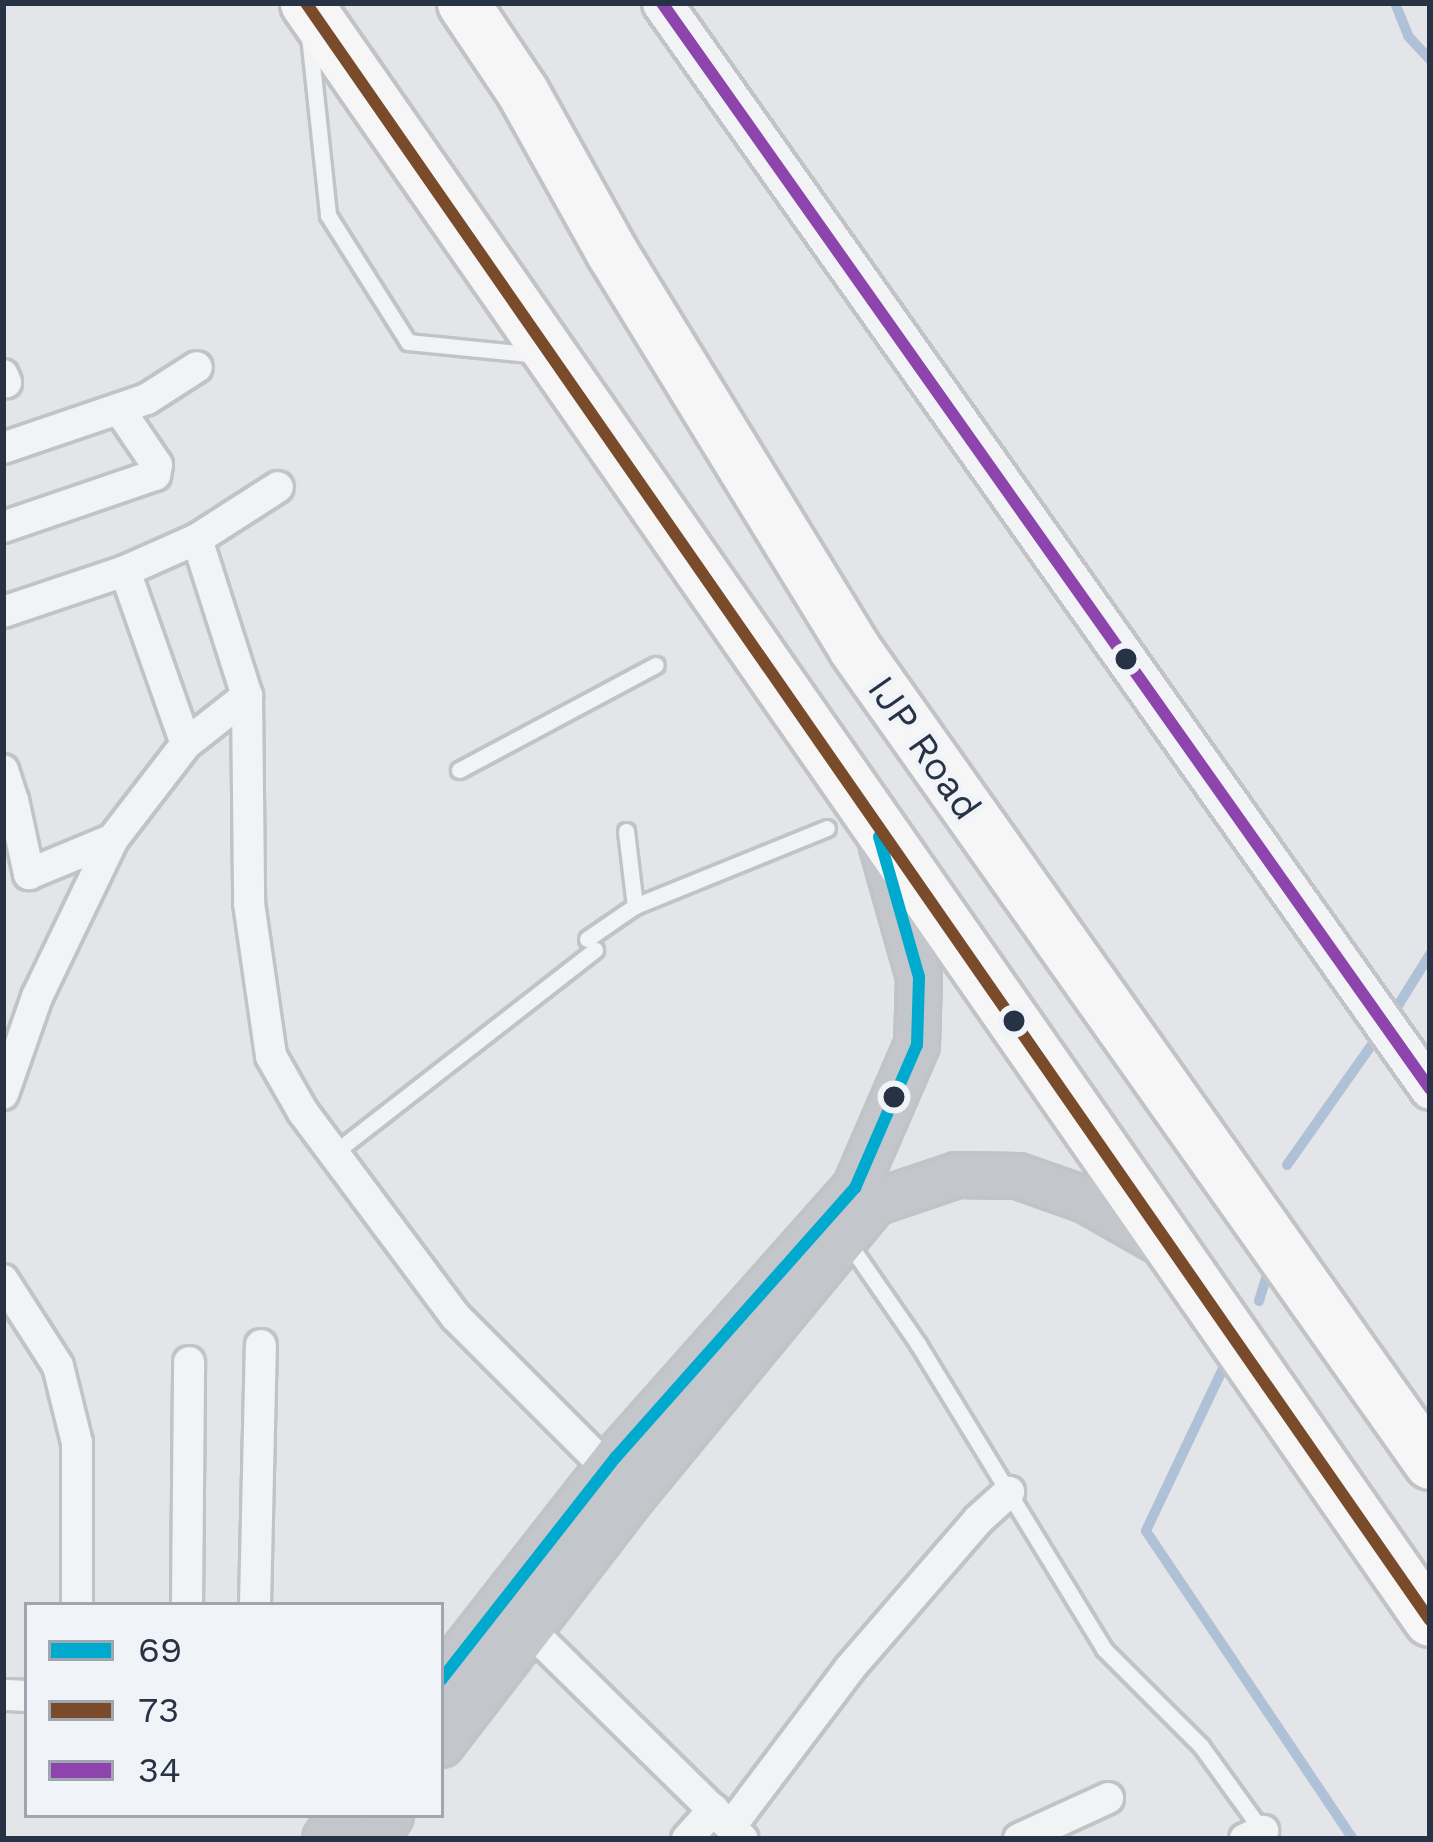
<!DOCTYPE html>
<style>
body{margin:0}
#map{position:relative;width:1433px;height:1842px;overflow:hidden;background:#e3e5e9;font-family:"Work Sans",sans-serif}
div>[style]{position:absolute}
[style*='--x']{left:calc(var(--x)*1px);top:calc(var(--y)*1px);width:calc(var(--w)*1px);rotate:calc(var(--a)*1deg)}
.stream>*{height:10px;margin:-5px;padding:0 5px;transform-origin:5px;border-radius:5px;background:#afc1d6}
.roads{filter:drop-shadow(3px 0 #c1c3c7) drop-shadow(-3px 0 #c1c3c7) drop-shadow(0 3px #c1c3c7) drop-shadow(0 -3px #c1c3c7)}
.service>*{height:15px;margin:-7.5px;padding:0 7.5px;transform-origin:7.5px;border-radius:7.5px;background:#f2f3f5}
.minor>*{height:30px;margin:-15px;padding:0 15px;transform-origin:15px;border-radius:15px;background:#f2f3f5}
.tertiary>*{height:39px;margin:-19.5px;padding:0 19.5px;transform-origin:19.5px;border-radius:19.5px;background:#f2f3f5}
.secondary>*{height:42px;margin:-21px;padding:0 21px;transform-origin:21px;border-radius:21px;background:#c3c6ca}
.trunk>*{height:51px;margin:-25.5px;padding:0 25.5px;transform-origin:25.5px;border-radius:25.5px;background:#f6f6f7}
.bus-1>*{height:12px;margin:-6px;padding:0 6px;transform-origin:6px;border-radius:6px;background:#00a9ce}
.bus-2>*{height:12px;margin:-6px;padding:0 6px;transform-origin:6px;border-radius:6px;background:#7a4b2a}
.bus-3>*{height:12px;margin:-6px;padding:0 6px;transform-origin:6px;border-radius:6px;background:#8e44ad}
.dots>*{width:33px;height:33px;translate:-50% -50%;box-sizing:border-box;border:6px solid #f0f3f8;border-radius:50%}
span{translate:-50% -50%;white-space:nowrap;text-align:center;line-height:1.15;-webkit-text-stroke:9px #f0f3f8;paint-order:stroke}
.street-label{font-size:39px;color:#273244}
.frame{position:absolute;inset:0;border:6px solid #273244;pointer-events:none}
.legend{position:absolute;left:24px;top:1602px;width:420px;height:216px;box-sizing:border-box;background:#f0f3f8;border:3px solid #a0a6b0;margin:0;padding:15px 21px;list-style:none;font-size:36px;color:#273244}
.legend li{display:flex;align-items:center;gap:24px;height:60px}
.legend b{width:60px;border:3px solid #a0a6b0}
</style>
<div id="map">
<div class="stream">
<div style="--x:1395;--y:3;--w:35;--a:68"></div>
<div style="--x:1408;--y:36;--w:33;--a:47"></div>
<div style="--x:1391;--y:1017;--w:74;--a:-58.2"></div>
<div style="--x:1287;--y:1165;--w:161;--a:-54.8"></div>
<div style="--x:1259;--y:1301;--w:34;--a:-73"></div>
<div style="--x:1228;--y:1358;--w:191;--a:115.4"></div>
<div style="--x:1146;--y:1531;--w:371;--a:56.1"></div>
</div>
<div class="roads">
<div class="service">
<div style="--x:309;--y:36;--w:180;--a:83.9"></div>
<div style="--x:328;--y:215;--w:150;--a:57.8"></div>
<div style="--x:408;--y:342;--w:132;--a:5.7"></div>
<div style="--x:459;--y:770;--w:223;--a:-28.1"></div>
<div style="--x:626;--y:831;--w:76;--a:83.2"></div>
<div style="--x:587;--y:939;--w:58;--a:-34.5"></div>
<div style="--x:635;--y:906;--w:207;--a:-22.1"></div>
<div style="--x:334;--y:1153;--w:331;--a:-37.9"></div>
<div style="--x:847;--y:1241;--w:125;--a:55.4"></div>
<div style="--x:918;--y:1344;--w:357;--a:58.6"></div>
<div style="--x:1104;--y:1649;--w:137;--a:45"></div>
<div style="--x:1201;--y:1746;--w:106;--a:54.2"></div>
</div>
<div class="minor">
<div style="--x:3;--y:375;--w:8;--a:67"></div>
<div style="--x:3;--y:448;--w:152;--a:-18.8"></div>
<div style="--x:147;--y:399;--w:59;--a:-32.6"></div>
<div style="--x:3;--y:527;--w:161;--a:-18.9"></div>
<div style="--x:155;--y:475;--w:10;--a:-79"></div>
<div style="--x:157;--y:465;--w:68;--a:-124.2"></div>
<div style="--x:197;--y:539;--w:165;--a:72.3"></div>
<div style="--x:125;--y:571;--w:183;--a:70.6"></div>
<div style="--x:3;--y:612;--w:129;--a:-18.6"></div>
<div style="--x:125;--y:571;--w:79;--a:-24"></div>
<div style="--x:197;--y:539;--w:96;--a:-32.7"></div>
<div style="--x:3;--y:770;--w:32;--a:72"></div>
<div style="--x:3;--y:803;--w:10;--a:-17"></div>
<div style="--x:13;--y:800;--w:76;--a:77.8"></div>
<div style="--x:29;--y:874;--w:91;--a:-22.6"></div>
<div style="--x:3;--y:1094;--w:103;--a:-70.7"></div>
<div style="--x:37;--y:997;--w:175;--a:-64.3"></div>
<div style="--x:113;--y:839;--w:120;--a:-52.5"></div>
<div style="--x:186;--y:744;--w:78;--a:-38.2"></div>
<div style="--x:247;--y:696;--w:207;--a:89.4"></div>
<div style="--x:249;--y:903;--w:155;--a:81.8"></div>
<div style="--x:271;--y:1056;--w:64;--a:60.3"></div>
<div style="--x:303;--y:1112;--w:256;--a:53.3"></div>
<div style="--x:456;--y:1317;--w:214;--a:45"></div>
<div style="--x:3;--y:1280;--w:102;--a:57.4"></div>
<div style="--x:58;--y:1366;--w:79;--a:76.1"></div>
<div style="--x:77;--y:1443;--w:162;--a:90"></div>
<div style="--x:187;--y:1605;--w:243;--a:-89.5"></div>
<div style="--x:255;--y:1605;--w:260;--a:-88.7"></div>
<div style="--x:530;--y:1630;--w:298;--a:44.5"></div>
<div style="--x:8;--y:1695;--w:19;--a:3"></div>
<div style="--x:731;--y:1826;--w:198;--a:-53"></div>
<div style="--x:850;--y:1668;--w:196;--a:-49.1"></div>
<div style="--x:978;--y:1520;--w:42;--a:-42.1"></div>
<div style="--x:687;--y:1839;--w:40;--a:-48"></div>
<div style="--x:1019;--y:1839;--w:98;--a:-24.7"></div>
<div style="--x:1245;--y:1839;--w:20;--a:-24"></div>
</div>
<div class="tertiary">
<div style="--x:662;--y:3;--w:1330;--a:54.73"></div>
</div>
<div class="secondary">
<div style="--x:441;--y:1680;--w:283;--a:-51.9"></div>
<div style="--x:616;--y:1457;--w:360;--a:-48.4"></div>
<div style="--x:855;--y:1188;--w:156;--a:-66.6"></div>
<div style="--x:917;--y:1045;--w:68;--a:-88.3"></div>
<div style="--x:919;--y:977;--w:139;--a:-105.8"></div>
<div style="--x:441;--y:1745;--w:313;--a:-52.4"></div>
<div style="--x:632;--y:1497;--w:381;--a:-50.5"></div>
<div style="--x:874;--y:1203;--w:88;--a:-18.6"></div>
<div style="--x:957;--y:1175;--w:61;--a:0.9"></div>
<div style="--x:1018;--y:1176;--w:72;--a:19.4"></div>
<div style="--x:1086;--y:1200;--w:93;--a:29.6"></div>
<div style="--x:325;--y:1839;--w:29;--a:-55"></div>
<div style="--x:375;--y:1839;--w:29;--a:-56"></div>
</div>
<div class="trunk">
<div style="--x:306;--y:3;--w:1969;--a:55.2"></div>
<div style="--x:463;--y:3;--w:106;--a:56.2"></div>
<div style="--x:522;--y:91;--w:183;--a:60.9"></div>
<div style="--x:611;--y:251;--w:465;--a:58.5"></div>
<div style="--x:854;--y:648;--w:998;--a:54.75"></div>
</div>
</div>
<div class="bus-1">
<div style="--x:441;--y:1680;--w:283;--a:-51.9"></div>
<div style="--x:616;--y:1457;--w:360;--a:-48.4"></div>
<div style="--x:855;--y:1188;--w:156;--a:-66.6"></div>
<div style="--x:917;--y:1045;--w:68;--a:-88.3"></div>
<div style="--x:919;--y:977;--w:146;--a:-105.9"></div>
</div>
<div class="bus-2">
<div style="--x:306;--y:3;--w:1969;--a:55.2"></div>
</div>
<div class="bus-3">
<div style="--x:662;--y:3;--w:1330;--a:54.73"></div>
</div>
<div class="dots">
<div style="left:1126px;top:659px;background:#273244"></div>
<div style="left:1014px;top:1021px;background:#273244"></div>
<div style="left:894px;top:1097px;background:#273244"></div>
</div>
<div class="street-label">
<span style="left:924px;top:748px;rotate:55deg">IJP Road</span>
</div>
<div class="frame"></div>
<ul class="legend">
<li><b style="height:15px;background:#00a9ce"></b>69</li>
<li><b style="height:15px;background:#7a4b2a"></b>73</li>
<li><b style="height:15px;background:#8e44ad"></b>34</li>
</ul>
</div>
